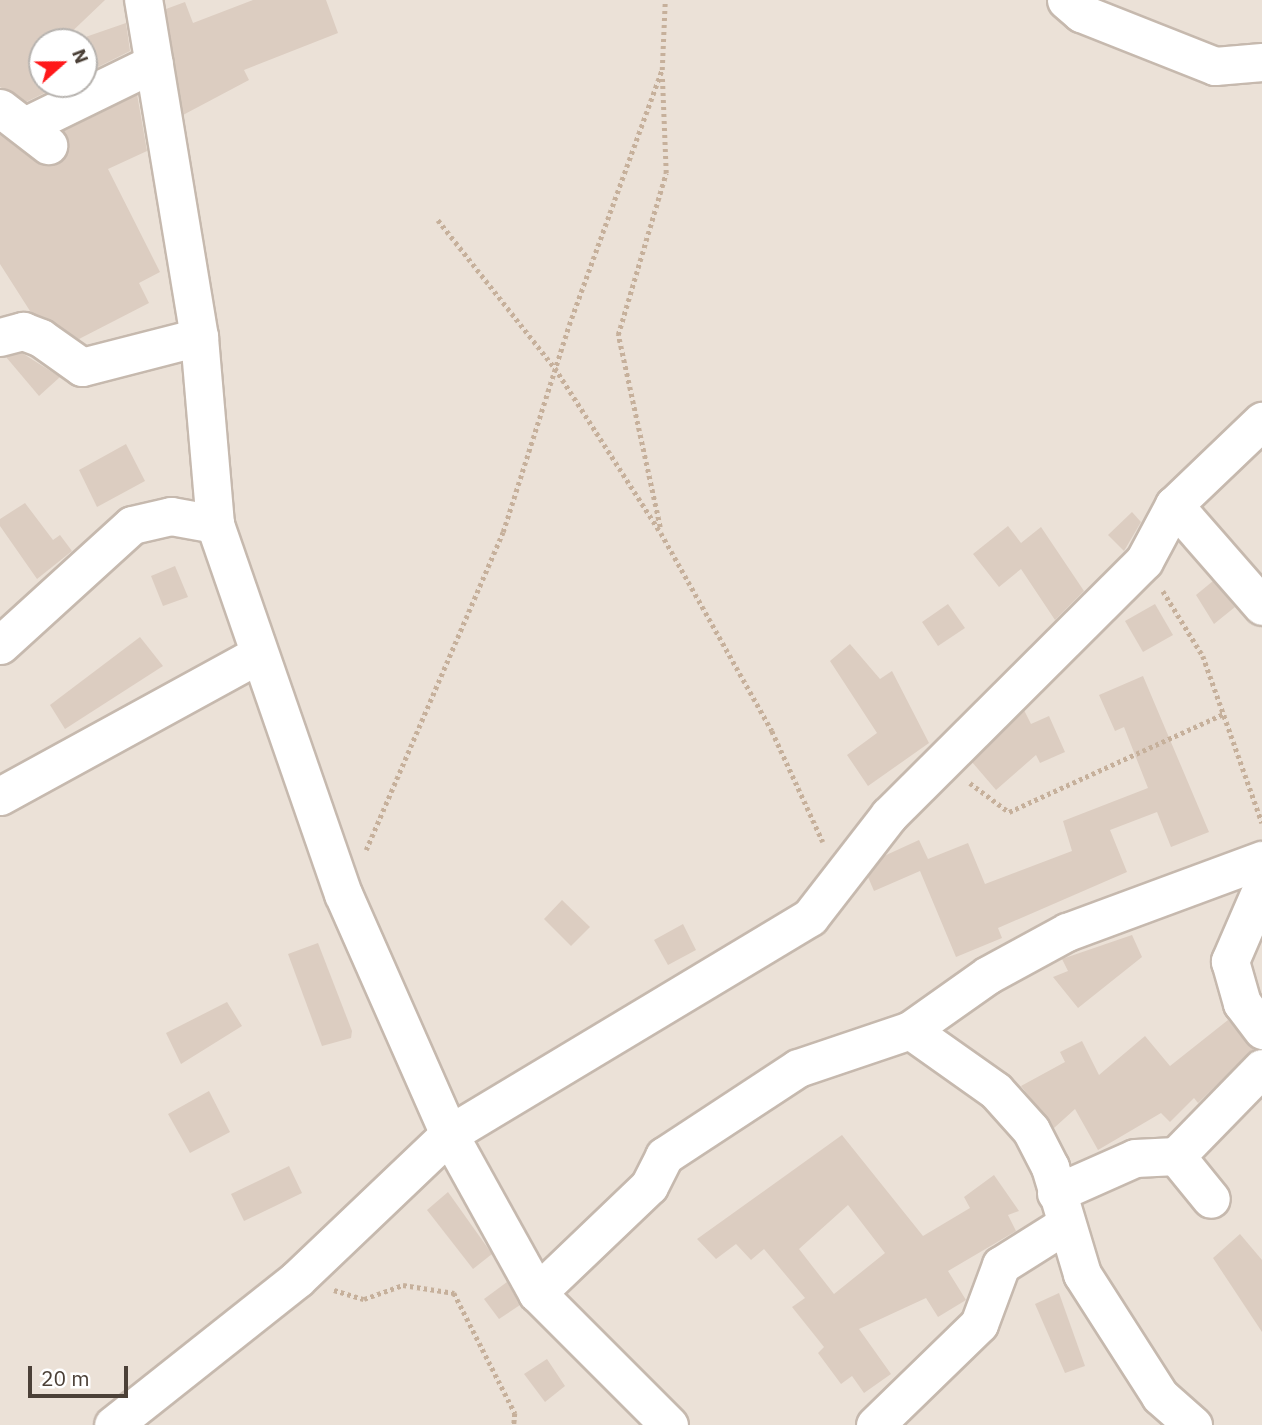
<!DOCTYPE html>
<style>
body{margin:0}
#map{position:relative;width:1262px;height:1425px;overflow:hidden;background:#f6f0e9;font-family:"IBM Plex Sans",sans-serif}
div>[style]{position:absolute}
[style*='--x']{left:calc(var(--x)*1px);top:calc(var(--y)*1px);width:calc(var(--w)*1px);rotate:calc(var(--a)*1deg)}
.residential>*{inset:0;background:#ebe1d7}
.building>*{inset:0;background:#dccdc1}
.path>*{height:4.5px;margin-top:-2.25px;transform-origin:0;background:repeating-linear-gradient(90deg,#c6b09b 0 3.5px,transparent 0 7px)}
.roads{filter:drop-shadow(2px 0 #c6b9ae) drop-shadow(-2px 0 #c6b9ae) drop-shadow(0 2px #c6b9ae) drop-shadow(0 -2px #c6b9ae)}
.minor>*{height:37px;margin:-18.5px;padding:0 18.5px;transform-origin:18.5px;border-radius:18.5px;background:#fff}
span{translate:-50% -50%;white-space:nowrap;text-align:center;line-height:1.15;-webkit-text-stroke:7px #fff;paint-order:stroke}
.north{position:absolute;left:28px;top:28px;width:70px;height:70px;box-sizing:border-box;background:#fff;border:2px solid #b7b3af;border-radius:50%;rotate:69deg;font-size:19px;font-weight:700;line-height:28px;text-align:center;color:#4b4037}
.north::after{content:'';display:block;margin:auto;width:24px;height:32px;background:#ff181a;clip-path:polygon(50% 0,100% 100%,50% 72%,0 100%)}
.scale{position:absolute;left:28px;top:1366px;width:100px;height:32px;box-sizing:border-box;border:4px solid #4b4037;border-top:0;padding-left:9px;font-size:21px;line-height:24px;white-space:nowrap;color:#4b4037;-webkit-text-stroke:5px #fff;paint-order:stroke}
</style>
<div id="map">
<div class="residential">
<div style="clip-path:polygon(evenodd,0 0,1262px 0,1262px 1425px,0 1425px,0 0,42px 42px,84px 42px,84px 84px,42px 84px,42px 42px)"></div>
</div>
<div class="building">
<div style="clip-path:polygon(0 0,105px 0,61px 42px,42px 42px,42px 84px,63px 84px,26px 102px,0 87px)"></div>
<div style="clip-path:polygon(253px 0,326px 0,338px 33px,244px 70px,249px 80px,183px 115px,166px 9px,185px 2px,193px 23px)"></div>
<div style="clip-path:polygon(126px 23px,130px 51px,84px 74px,84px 42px,71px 42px)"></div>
<div style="clip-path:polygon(137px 94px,147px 151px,108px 169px,160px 272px,139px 283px,149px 303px,79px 339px,30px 311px,0 264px,0 135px,36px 162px,55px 165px,69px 148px,63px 131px)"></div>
<div style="clip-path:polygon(22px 353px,60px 377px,39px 396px,6px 357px)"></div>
<div style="clip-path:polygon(126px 444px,145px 481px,97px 507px,79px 470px)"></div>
<div style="clip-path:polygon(25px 503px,53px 540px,60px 535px,72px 551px,37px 579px,0 526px,0 519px)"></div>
<div style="clip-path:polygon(1132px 512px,1141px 522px,1124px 551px,1108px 535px)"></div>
<div style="clip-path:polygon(1008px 526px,1021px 543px,1041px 527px,1084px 591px,1055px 620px,1021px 569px,999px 587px,973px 554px)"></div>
<div style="clip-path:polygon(175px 566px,188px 597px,163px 606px,151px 576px)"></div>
<div style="clip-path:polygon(1213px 581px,1235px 607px,1214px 624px,1196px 595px)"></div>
<div style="clip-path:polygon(948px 604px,965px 628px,938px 646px,922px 622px)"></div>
<div style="clip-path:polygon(1155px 604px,1173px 635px,1143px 652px,1125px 621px)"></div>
<div style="clip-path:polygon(140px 637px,163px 666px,65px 729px,50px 705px)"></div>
<div style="clip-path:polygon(850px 644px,880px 679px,892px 671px,929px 743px,868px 786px,847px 755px,877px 733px,830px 661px)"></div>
<div style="clip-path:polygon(1143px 676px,1209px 832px,1171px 847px,1157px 812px,1110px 830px,1127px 872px,998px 928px,1002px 938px,956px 957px,920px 871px,874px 891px,868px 877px,884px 856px,919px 840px,928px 859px,968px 843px,985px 884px,1072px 851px,1063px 821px,1148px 788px,1124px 727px,1115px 731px,1099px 695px)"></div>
<div style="clip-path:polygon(1024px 710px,1031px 724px,1049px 716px,1065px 752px,1040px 763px,1036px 755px,996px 790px,972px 762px)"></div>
<div style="clip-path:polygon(562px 900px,590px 927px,571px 946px,544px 919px)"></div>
<div style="clip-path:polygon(683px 924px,696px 950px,668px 965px,654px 940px)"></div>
<div style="clip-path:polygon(1132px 935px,1142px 957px,1078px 1008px,1053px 977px,1068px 971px,1062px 959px)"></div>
<div style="clip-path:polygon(318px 943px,352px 1031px,351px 1038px,322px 1046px,288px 954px)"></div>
<div style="clip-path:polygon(227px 1002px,242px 1026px,181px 1064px,166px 1033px)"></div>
<div style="clip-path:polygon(1228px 1020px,1254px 1049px,1198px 1103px,1194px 1098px,1170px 1122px,1161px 1113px,1098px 1150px,1075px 1109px,1054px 1128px,1021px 1086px,1065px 1062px,1060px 1052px,1082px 1041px,1099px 1075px,1145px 1036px,1170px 1066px)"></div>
<div style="clip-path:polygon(209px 1091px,230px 1132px,190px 1153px,168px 1114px)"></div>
<div style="clip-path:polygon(evenodd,842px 1135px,923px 1236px,970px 1208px,964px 1197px,994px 1175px,1019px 1211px,1008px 1215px,1016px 1231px,948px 1271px,966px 1300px,938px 1317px,926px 1298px,859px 1329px,891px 1374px,864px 1393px,852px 1376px,841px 1384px,818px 1353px,824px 1347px,792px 1307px,805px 1298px,764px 1249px,751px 1260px,736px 1244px,716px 1259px,697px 1239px,842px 1135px,848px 1205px,885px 1253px,834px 1294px,799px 1249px,848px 1205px)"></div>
<div style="clip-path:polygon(289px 1166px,302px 1193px,244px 1221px,231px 1194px)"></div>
<div style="clip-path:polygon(448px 1192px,492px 1254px,473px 1269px,427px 1210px)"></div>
<div style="clip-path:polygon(1240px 1234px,1262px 1260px,1262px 1332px,1213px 1258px)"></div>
<div style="clip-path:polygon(507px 1282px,520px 1305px,499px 1319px,484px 1299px)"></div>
<div style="clip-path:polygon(1059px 1293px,1085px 1366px,1065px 1373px,1035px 1304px)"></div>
<div style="clip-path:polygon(547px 1359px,565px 1386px,545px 1402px,524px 1374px)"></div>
</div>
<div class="path">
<div style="--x:438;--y:220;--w:189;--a:51.7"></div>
<div style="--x:555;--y:368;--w:196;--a:57.3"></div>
<div style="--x:661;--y:533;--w:227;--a:60.7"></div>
<div style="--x:772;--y:731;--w:122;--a:65.3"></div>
<div style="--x:660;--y:527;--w:197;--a:-102.3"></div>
<div style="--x:618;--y:335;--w:169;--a:-73.5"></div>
<div style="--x:666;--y:173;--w:98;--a:-92.3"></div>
<div style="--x:1163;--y:591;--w:76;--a:58.4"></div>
<div style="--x:1203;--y:656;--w:177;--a:70.5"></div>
<div style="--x:970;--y:783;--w:49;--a:36.6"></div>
<div style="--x:1009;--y:812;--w:238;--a:-24.6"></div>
<div style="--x:366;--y:850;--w:346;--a:-66.7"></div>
<div style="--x:503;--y:532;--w:217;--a:-72.3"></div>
<div style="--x:569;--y:325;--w:271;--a:-70"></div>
<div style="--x:662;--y:70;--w:70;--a:-87.5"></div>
<div style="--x:334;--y:1290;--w:31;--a:17"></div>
<div style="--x:364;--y:1299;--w:41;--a:-19.7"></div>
<div style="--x:403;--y:1285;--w:52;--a:8.9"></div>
<div style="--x:454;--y:1293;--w:135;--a:63.1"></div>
<div style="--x:515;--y:1413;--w:12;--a:95"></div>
</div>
<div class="roads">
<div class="minor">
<div style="--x:1066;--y:0;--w:20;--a:41"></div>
<div style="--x:1081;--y:13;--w:144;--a:21.6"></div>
<div style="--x:1215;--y:66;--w:47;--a:-4.9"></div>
<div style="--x:0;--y:108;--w:61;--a:37.6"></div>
<div style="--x:27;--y:125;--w:141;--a:-26"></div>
<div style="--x:0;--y:337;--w:24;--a:-15"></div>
<div style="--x:23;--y:331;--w:19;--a:21"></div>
<div style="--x:41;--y:338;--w:50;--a:35.3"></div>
<div style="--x:82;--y:367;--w:121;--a:-14.4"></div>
<div style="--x:1174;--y:505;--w:134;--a:48.9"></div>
<div style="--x:0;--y:645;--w:178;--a:-42.3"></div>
<div style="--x:132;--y:525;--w:40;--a:-13"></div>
<div style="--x:171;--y:516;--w:45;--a:10.3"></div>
<div style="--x:0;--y:796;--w:294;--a:-28.7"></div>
<div style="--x:1262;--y:887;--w:81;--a:113.4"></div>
<div style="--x:1230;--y:961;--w:44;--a:74.1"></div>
<div style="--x:1242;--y:1003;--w:34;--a:53"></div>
<div style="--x:910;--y:1030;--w:105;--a:35.3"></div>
<div style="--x:996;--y:1091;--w:52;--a:48.1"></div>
<div style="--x:1031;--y:1130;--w:42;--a:62.8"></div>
<div style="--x:1050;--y:1167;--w:112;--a:73.3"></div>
<div style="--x:1082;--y:1274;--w:145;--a:57.4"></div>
<div style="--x:1160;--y:1396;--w:44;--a:41.3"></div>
<div style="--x:1176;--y:1156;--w:123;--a:-45.7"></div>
<div style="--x:1056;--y:1193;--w:86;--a:-23.9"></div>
<div style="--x:1135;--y:1158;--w:41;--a:-2.8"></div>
<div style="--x:1176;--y:1156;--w:55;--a:50.9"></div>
<div style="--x:537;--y:1293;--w:155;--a:-43.7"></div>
<div style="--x:649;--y:1186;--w:34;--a:-63"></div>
<div style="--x:664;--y:1156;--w:160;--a:-33.3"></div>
<div style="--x:798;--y:1068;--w:118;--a:-18.7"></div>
<div style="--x:910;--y:1030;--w:95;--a:-35.2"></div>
<div style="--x:988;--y:975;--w:90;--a:-28.6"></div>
<div style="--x:1067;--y:932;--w:208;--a:-20.3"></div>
<div style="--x:113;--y:1425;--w:235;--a:-38.4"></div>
<div style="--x:297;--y:1279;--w:210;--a:-43.6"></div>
<div style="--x:449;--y:1134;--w:262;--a:-113.8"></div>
<div style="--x:343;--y:894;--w:392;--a:-109.1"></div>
<div style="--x:215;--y:524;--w:188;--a:-94.9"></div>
<div style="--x:199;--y:337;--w:342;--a:-99.4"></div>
<div style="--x:669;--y:1425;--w:187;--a:-135"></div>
<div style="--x:537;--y:1293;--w:182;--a:-119"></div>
<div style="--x:449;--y:1134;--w:421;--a:-31"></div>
<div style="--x:810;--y:917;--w:129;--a:-52.2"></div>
<div style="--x:889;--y:815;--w:360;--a:-44.9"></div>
<div style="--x:1144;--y:561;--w:64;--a:-61.8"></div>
<div style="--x:1174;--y:505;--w:122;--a:-43.7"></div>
<div style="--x:875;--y:1425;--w:145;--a:-44.2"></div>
<div style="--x:979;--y:1324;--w:63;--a:-69.6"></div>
<div style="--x:1001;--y:1265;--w:77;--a:-32.2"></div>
</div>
</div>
<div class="north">N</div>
<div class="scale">20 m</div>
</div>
